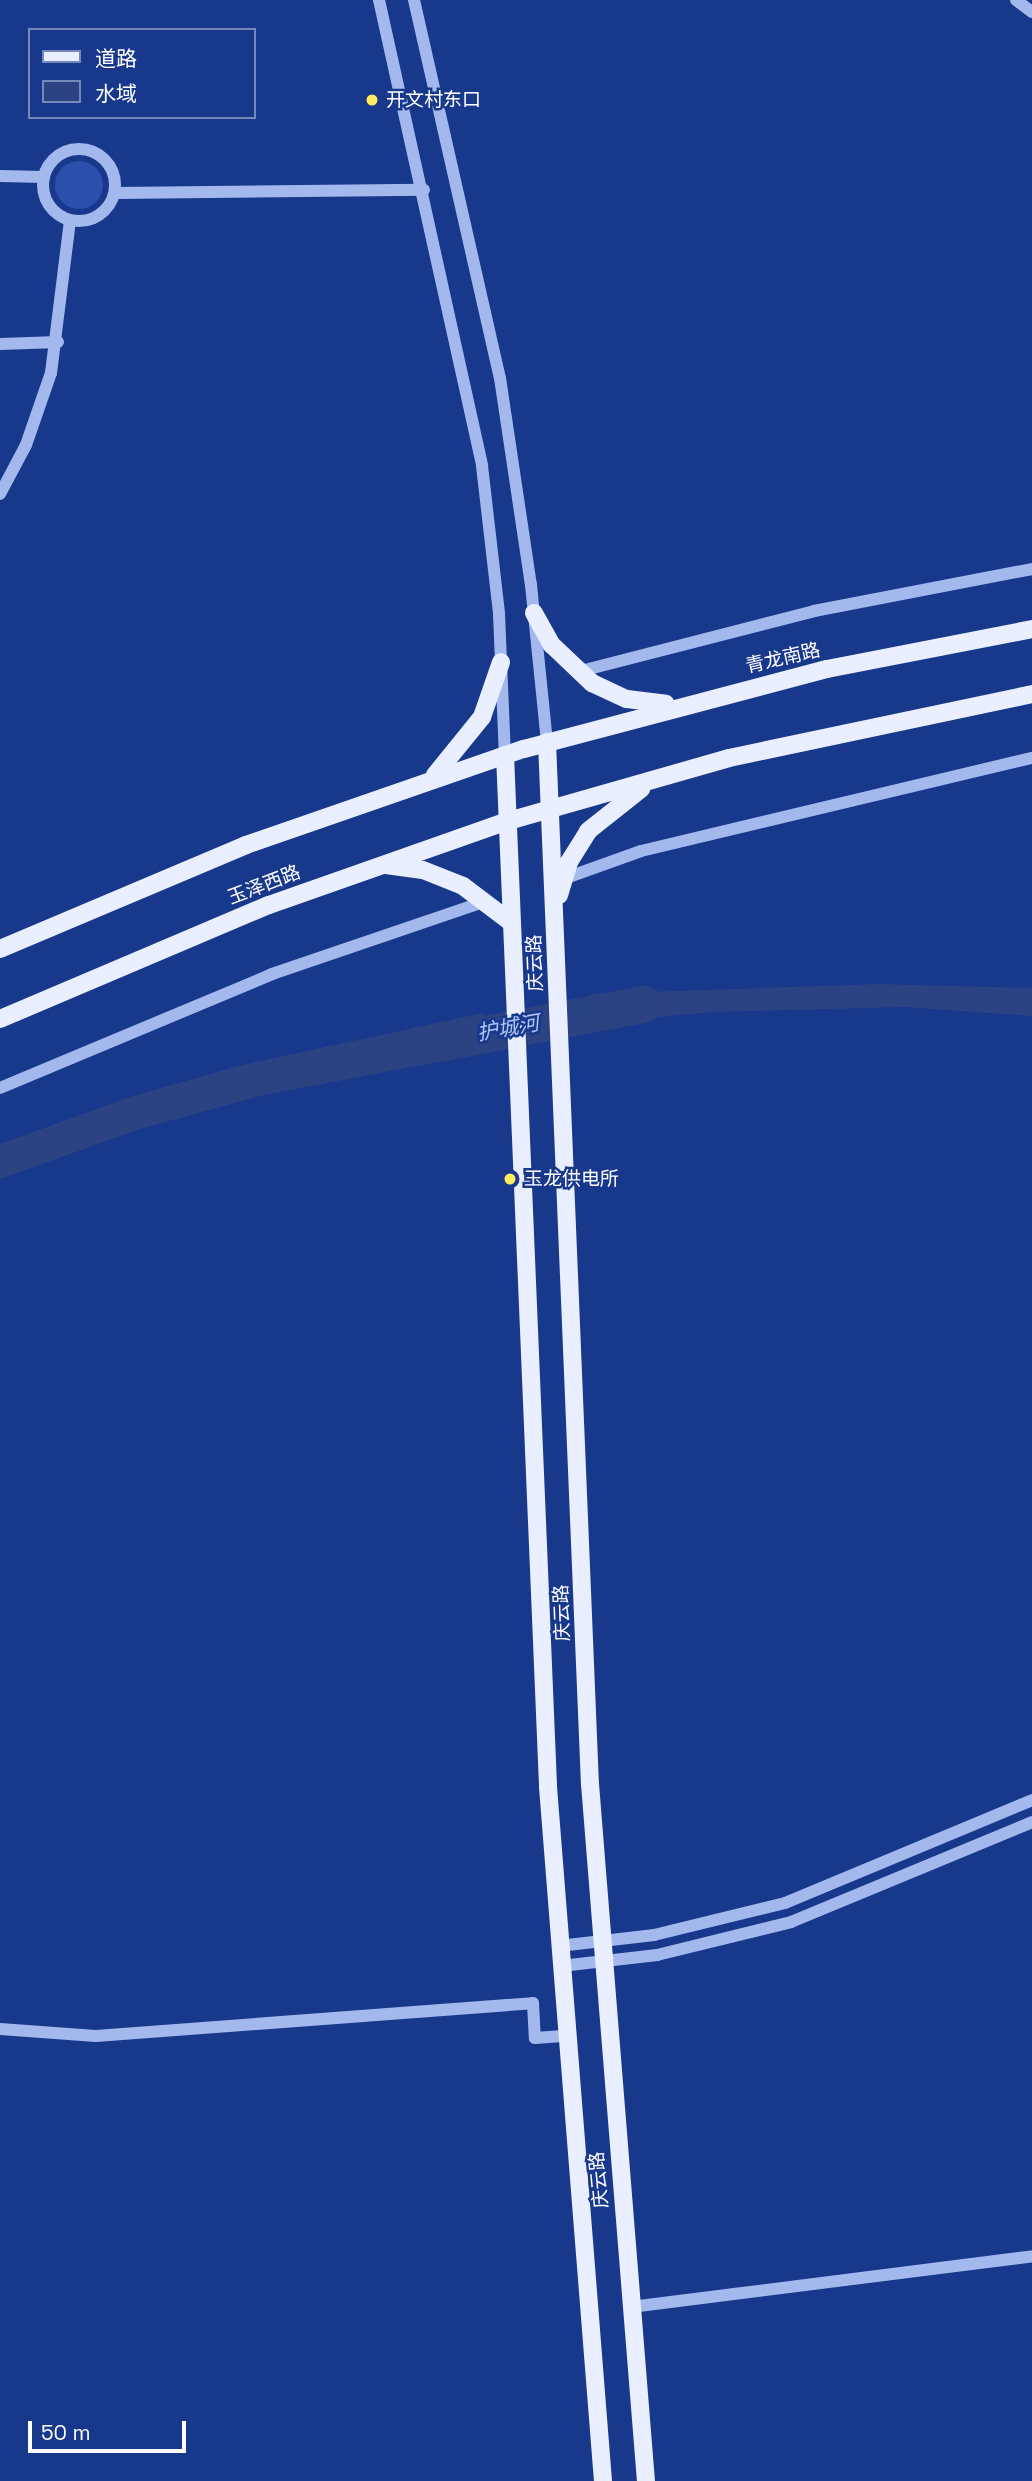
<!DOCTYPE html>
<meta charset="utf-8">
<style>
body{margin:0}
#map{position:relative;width:1032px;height:2481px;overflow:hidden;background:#18388c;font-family:"Space Grotesk","Noto Sans SC",sans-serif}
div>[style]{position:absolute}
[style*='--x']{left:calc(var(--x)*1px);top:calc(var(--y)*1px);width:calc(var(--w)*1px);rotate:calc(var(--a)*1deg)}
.green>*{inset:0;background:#2a50ab}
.round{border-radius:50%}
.water>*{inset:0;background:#2c4383}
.river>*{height:37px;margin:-18.5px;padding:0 18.5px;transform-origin:18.5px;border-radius:18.5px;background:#2c4383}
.minor>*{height:12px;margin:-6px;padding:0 6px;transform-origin:6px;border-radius:6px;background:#a3b9ee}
.minor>.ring{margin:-6px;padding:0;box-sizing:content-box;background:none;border:12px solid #a3b9ee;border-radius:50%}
.major>*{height:18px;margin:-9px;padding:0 9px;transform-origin:9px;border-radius:9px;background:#eaefff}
.dots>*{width:19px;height:19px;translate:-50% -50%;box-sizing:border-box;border:4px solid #18388c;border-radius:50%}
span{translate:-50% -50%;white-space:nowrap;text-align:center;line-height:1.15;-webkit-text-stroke:5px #18388c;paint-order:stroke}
.poi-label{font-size:19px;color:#fff}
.left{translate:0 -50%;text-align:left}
.street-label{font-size:19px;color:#fff}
.water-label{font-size:21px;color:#aec3f6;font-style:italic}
.legend{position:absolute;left:28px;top:28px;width:228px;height:91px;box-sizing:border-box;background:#18388c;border:2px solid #7488ba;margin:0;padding:9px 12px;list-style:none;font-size:21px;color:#fff}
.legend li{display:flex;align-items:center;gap:14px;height:35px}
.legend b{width:35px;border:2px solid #7488ba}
.scale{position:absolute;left:28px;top:2421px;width:158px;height:32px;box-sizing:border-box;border:4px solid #fff;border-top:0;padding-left:9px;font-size:21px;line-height:24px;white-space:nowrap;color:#fff;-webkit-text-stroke:5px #18388c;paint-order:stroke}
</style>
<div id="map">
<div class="green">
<div class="round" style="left:55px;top:161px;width:48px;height:48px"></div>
</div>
<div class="water">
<div style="clip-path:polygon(879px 984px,1032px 988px,1032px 1016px,904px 1007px,713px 1012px,593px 1023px,591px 994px)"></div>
<div style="clip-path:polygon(483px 1013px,490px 1052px,264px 1095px,140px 1129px,0 1179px,0 1144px,130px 1097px,238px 1066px)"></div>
</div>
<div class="river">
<div style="--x:438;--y:1043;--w:209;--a:-10.8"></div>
</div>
<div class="minor">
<div style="--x:379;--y:0;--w:477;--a:77.5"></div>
<div style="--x:482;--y:466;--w:149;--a:83.4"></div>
<div style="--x:499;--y:614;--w:141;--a:87.6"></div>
<div style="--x:414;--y:0;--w:388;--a:77.2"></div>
<div style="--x:500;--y:378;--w:209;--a:81.5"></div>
<div style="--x:531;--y:585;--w:158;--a:84.2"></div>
<div style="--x:1016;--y:0;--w:20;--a:37"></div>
<div class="ring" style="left:43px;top:149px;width:60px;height:60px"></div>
<div style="--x:0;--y:176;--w:44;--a:1.3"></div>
<div style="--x:115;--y:193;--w:309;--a:-0.6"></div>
<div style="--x:0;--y:344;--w:58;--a:-2"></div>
<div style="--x:0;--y:494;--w:55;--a:-62"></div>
<div style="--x:26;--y:445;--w:76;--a:-70.9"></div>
<div style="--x:51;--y:373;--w:154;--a:-82.9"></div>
<div style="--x:577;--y:672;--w:245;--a:-14.4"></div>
<div style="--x:814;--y:611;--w:222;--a:-10.9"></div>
<div style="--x:563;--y:879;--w:83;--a:-19.7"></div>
<div style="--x:641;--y:851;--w:402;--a:-13.4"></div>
<div style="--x:0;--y:1088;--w:295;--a:-22.7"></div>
<div style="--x:272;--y:974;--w:226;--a:-18.8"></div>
<div style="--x:559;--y:1946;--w:96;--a:-6.6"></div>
<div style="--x:654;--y:1935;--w:135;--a:-13.7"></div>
<div style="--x:785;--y:1903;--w:268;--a:-22.6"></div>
<div style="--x:561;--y:1966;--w:97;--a:-6.5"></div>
<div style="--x:657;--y:1955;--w:138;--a:-13.8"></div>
<div style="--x:791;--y:1922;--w:261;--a:-22.5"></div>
<div style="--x:0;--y:2029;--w:96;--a:4.2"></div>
<div style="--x:96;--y:2036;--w:438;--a:-4.3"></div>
<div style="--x:533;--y:2003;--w:35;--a:87"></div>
<div style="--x:535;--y:2038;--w:31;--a:-4"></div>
<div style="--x:631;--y:2307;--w:404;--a:-7.2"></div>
</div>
<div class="major">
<div style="--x:534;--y:613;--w:37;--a:61"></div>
<div style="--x:552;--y:645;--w:55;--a:43.5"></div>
<div style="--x:592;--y:683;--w:38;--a:25"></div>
<div style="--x:627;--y:699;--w:39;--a:7"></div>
<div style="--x:547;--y:742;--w:1043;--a:87.64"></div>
<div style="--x:590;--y:1784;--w:699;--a:85.41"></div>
<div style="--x:505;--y:755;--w:1033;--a:87.61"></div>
<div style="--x:548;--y:1787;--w:696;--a:85.47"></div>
<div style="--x:435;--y:775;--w:75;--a:-51"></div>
<div style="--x:482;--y:717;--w:58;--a:-70.9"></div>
<div style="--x:386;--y:865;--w:37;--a:8"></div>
<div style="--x:423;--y:870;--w:43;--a:21.8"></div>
<div style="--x:463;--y:886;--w:61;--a:37.1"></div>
<div style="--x:559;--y:895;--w:34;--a:-73"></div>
<div style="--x:569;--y:862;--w:36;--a:-58"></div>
<div style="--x:588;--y:831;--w:68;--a:-38.4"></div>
<div style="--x:0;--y:949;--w:267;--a:-22.9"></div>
<div style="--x:246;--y:845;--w:294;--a:-19.1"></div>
<div style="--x:524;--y:749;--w:313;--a:-14.8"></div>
<div style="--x:827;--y:669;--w:209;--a:-11"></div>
<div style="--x:0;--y:1019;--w:292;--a:-23"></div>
<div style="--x:269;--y:905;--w:253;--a:-19.4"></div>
<div style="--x:508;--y:821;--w:230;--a:-15.9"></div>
<div style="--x:729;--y:758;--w:310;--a:-11.9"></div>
</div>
<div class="dots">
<div style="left:372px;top:100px;background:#ffeb60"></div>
<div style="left:510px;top:1179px;background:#ffeb60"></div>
</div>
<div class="poi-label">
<span class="left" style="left:386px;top:100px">开文村东口</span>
<span class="left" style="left:524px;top:1179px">玉龙供电所</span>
</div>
<div class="street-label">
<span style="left:783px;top:658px;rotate:-13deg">青龙南路</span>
<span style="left:264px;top:885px;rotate:-21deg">玉泽西路</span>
<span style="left:535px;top:963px;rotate:-92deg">庆云路</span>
<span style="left:562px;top:1613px;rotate:-92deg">庆云路</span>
<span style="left:599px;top:2180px;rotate:-95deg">庆云路</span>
</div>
<div class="water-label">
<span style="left:508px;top:1028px;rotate:-10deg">护城河</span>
</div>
<ul class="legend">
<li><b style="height:9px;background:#eaefff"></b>道路</li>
<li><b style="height:19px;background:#2c4383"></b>水域</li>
</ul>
<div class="scale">50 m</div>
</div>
